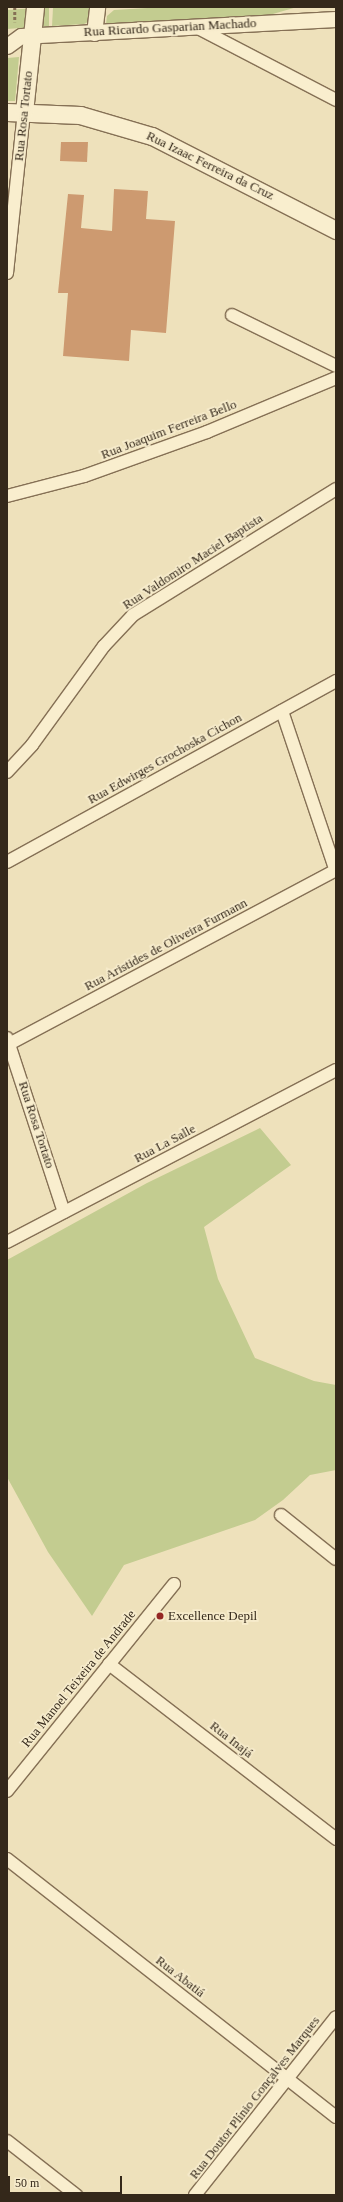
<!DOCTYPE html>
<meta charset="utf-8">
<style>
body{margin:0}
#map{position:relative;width:343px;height:2202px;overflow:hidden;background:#eee1bb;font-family:Georgia,serif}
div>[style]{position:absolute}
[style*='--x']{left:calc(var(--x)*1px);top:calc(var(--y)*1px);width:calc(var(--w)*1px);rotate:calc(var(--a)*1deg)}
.green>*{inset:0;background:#c3cc90}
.building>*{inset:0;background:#cd9a70}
.path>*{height:2.5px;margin-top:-1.25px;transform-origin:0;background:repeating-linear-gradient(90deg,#857055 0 3px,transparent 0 5px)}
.roads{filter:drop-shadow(1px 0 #857055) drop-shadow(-1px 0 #857055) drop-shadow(0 1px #857055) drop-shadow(0 -1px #857055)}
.minor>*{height:12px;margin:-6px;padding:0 6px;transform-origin:6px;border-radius:6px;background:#f9eece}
.tertiary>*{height:15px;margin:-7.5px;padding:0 7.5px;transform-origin:7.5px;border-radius:7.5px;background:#f9eece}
.secondary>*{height:17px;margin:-8.5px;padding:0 8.5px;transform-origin:8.5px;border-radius:8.5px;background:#f9eece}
.dots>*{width:11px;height:11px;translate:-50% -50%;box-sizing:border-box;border:2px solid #f6ebcb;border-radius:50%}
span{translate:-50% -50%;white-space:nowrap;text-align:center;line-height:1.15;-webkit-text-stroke:3.5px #f6ebcb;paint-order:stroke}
.street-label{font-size:13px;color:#34281a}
.poi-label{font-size:13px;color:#34281a}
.left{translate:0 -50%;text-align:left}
.frame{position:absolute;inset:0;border:8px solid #34281a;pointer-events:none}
.scale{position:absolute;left:8px;top:2176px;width:114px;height:18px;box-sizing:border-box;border:2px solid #34281a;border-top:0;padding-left:5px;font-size:12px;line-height:14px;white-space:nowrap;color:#34281a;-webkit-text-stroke:3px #f6ebcb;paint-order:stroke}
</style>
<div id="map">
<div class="green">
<div style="clip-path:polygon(49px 7px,49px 26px,7px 29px,7px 10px)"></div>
<div style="clip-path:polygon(91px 7px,88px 22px,84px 24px,52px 26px,53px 8px)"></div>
<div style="clip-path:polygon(164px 7px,297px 7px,266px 16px,106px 24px,107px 16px,114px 10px)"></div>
<div style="clip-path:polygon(19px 57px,15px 101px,7px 101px,7px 58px)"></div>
<div style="clip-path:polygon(260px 1128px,291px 1165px,204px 1227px,218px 1279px,255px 1358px,314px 1381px,336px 1385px,336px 1470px,310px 1475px,283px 1500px,255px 1520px,124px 1565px,92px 1616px,48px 1552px,7px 1477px,7px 1260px,147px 1183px)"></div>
</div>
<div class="building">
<div style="clip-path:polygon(61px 142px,88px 142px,87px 162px,60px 161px)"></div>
<div style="clip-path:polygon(114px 189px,148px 191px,146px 219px,175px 221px,166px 333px,131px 330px,129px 361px,63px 356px,68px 293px,58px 293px,68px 194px,84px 195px,81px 228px,112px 231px)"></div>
</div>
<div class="path">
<div style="--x:15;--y:7;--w:15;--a:90"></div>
</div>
<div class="roads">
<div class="minor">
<div style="--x:196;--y:27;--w:158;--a:27.5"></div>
<div style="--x:7;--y:273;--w:162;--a:-84"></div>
<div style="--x:232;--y:315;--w:116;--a:26.1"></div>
<div style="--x:7;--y:496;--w:80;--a:-14.6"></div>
<div style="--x:84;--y:476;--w:131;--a:-19.7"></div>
<div style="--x:207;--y:432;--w:140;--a:-22.7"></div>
<div style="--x:282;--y:711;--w:169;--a:71.4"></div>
<div style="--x:7;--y:772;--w:37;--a:-47"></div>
<div style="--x:32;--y:745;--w:122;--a:-54"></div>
<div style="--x:104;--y:646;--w:42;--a:-46.9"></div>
<div style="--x:133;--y:615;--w:239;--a:-31.8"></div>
<div style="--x:7;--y:862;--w:376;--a:-28.8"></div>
<div style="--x:7;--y:1038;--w:183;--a:71.9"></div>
<div style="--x:9;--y:1044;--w:370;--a:-28"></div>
<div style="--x:7;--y:1242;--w:371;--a:-27.6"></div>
<div style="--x:281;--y:1515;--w:70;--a:38.7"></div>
<div style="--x:109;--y:1664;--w:287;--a:37.6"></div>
<div style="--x:7;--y:1791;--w:266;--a:-51.1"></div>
<div style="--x:7;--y:1859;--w:418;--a:38.1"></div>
<div style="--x:7;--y:2141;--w:88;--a:38"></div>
<div style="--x:195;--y:2195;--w:227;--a:-51.6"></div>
</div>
<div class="tertiary">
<div style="--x:94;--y:33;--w:26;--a:-83"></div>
<div style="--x:7;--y:46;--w:17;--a:-36"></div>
<div style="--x:21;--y:36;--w:315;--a:-3.1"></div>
</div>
<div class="secondary">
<div style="--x:7;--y:112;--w:73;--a:2.4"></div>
<div style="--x:80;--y:115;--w:75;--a:16.3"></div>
<div style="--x:152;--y:136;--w:207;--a:27.1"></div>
<div style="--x:24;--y:112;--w:106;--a:-84"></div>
</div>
</div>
<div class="dots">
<div style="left:160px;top:1616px;background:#952724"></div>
</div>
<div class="street-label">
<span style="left:170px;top:28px;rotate:-3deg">Rua Ricardo Gasparian Machado</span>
<span style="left:24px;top:116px;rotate:-84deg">Rua Rosa Tortato</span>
<span style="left:210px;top:166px;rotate:26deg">Rua Izaac Ferreira da Cruz</span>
<span style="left:169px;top:430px;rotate:-21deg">Rua Joaquim Ferreira Bello</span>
<span style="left:193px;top:562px;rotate:-33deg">Rua Valdomiro Maciel Baptista</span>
<span style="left:165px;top:759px;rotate:-29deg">Rua Edwirges Grochoska Cichon</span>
<span style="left:166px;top:945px;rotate:-28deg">Rua Aristides de Oliveira Furmann</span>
<span style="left:36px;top:1125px;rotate:72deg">Rua Rosa Tortato</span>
<span style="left:165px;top:1144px;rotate:-28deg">Rua La Salle</span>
<span style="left:79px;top:1679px;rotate:-51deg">Rua Manoel Teixeira de Andrade</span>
<span style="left:231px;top:1740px;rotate:38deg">Rua Inajá</span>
<span style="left:180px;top:1977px;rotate:38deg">Rua Abatiá</span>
<span style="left:255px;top:2098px;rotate:-52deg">Rua Doutor Plínio Gonçalves Marques</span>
</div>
<div class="poi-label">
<span class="left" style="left:168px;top:1616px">Excellence Depil</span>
</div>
<div class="frame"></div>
<div class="scale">50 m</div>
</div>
